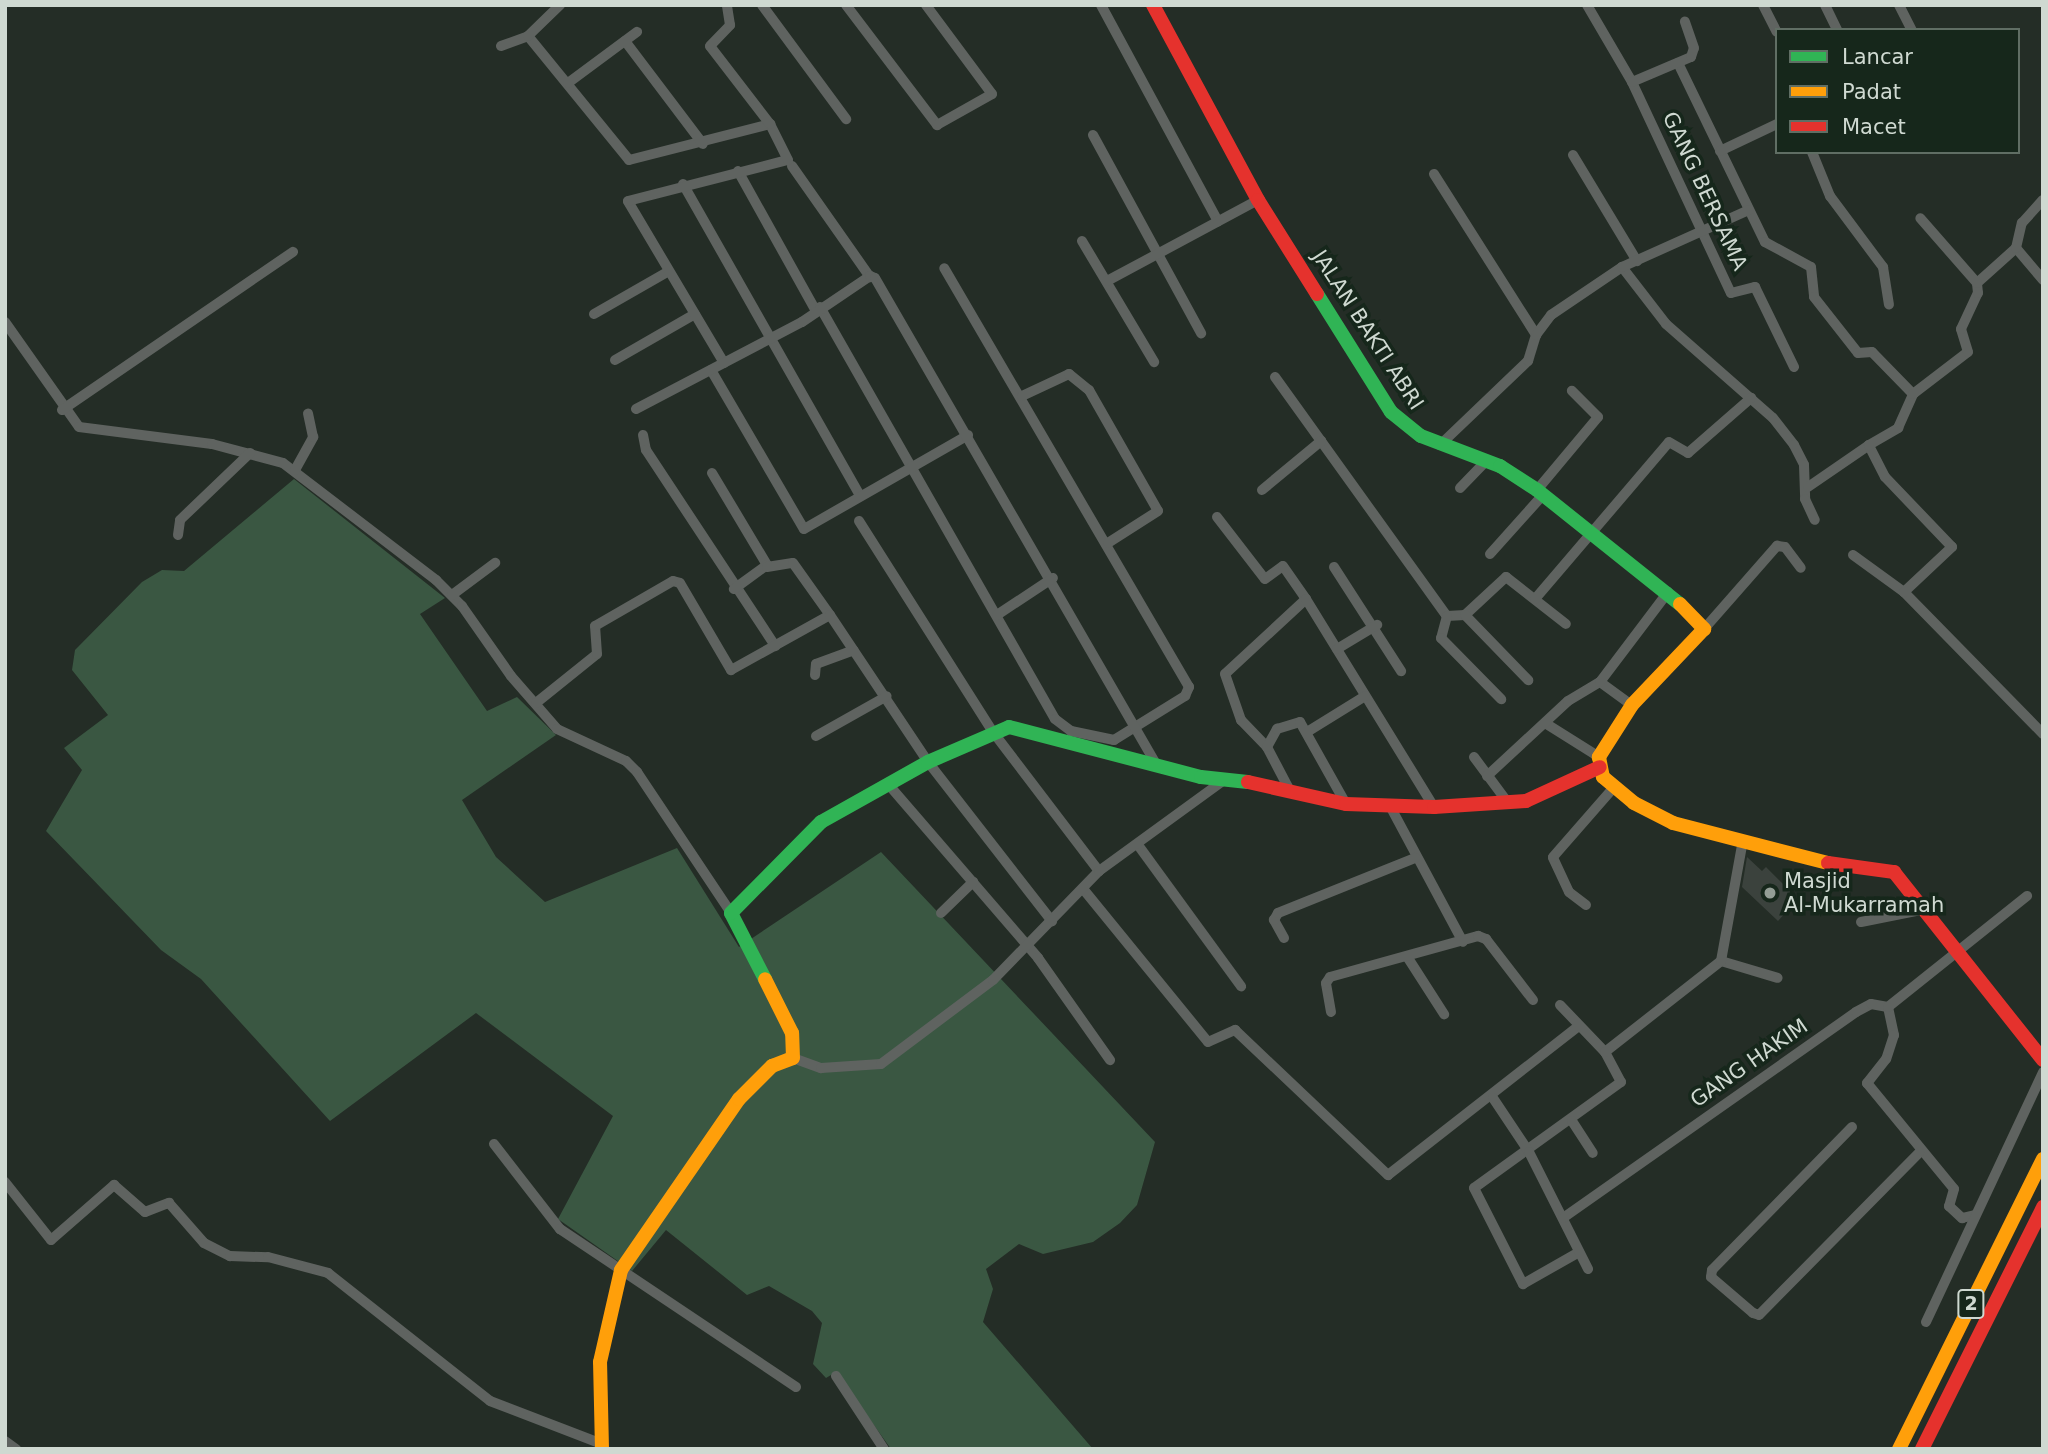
<!DOCTYPE html>
<style>
body{margin:0}
#map{position:relative;width:2048px;height:1454px;overflow:hidden;background:#242d26;font-family:"DejaVu Sans",sans-serif}
div>[style]{position:absolute}
[style*='--x']{left:calc(var(--x)*1px);top:calc(var(--y)*1px);width:calc(var(--w)*1px);rotate:calc(var(--a)*1deg)}
.green>*{inset:0;background:#3a5742}
.building>*{inset:0;background:#3b423d}
.street>*{height:10px;margin:-5px;padding:0 5px;transform-origin:5px;border-radius:5px;background:#5f6360}
.fast>*{height:14px;margin:-7px;padding:0 7px;transform-origin:7px;border-radius:7px;background:#30b455}
.slow>*{height:14px;margin:-7px;padding:0 7px;transform-origin:7px;border-radius:7px;background:#ff9f0a}
.jam>*{height:14px;margin:-7px;padding:0 7px;transform-origin:7px;border-radius:7px;background:#e5322d}
.dots>*{width:19px;height:19px;translate:-50% -50%;box-sizing:border-box;border:4px solid #16271b;border-radius:50%}
span{translate:-50% -50%;white-space:nowrap;text-align:center;line-height:1.15;-webkit-text-stroke:7px #16271b;paint-order:stroke}
.shield-label span{padding:2px 5px;background:#16271b;border:2px solid;border-radius:5px;-webkit-text-stroke-width:0}
.shield-label{font-size:19px;color:#cfd9d1;font-weight:700}
.street-label{font-size:21px;color:#cfd9d1}
.poi-label{font-size:21px;color:#cfd9d1}
.left{translate:0 -50%;text-align:left}
.frame{position:absolute;inset:0;border:7px solid #cfd9d1;pointer-events:none}
.legend{position:absolute;left:1775px;top:28px;width:245px;height:126px;box-sizing:border-box;background:#16271b;border:2px solid #606e64;margin:0;padding:9px 12px;list-style:none;font-size:21px;color:#cfd9d1}
.legend li{display:flex;align-items:center;gap:14px;height:35px}
.legend b{width:35px;border:2px solid #606e64}
</style>
<div id="map">
<div class="green">
<div style="clip-path:polygon(294px 479px,445px 598px,420px 614px,487px 711px,517px 697px,556px 735px,462px 800px,496px 857px,545px 902px,677px 848px,739px 947px,881px 852px,1155px 1142px,1137px 1205px,1120px 1223px,1093px 1242px,1043px 1254px,1019px 1244px,986px 1269px,993px 1289px,983px 1322px,1093px 1449px,891px 1449px,836px 1372px,826px 1378px,813px 1364px,822px 1323px,812px 1311px,769px 1286px,747px 1295px,666px 1230px,632px 1271px,558px 1219px,613px 1116px,476px 1013px,330px 1121px,201px 979px,161px 950px,46px 831px,82px 770px,64px 748px,108px 715px,72px 670px,75px 650px,142px 582px,162px 570px,184px 571px)"></div>
</div>
<div class="building">
<div style="clip-path:polygon(1747px 857px,1762px 871px,1766px 867px,1798px 899px,1778px 921px,1742px 887px)"></div>
</div>
<div class="street">
<div style="--x:762;--y:5;--w:142;--a:53.6"></div>
<div style="--x:846;--y:5;--w:151;--a:52.8"></div>
<div style="--x:937;--y:125;--w:63;--a:-29.4"></div>
<div style="--x:992;--y:94;--w:111;--a:-126.6"></div>
<div style="--x:1101;--y:5;--w:246;--a:61.6"></div>
<div style="--x:1587;--y:5;--w:89;--a:59.7"></div>
<div style="--x:1632;--y:82;--w:233;--a:64.9"></div>
<div style="--x:1731;--y:293;--w:25;--a:-14"></div>
<div style="--x:1755;--y:287;--w:89;--a:64"></div>
<div style="--x:1763;--y:5;--w:30;--a:63"></div>
<div style="--x:1825;--y:5;--w:28;--a:64"></div>
<div style="--x:1899;--y:5;--w:28;--a:63"></div>
<div style="--x:528;--y:36;--w:160;--a:50.8"></div>
<div style="--x:629;--y:160;--w:146;--a:-14.3"></div>
<div style="--x:625;--y:41;--w:129;--a:52.9"></div>
<div style="--x:501;--y:46;--w:29;--a:-20"></div>
<div style="--x:528;--y:36;--w:45;--a:-44.1"></div>
<div style="--x:1678;--y:63;--w:199;--a:64.1"></div>
<div style="--x:1765;--y:242;--w:52;--a:28.5"></div>
<div style="--x:1811;--y:267;--w:30;--a:84"></div>
<div style="--x:1814;--y:297;--w:71;--a:51.8"></div>
<div style="--x:1858;--y:353;--w:14;--a:-4"></div>
<div style="--x:1872;--y:352;--w:59;--a:45.7"></div>
<div style="--x:1632;--y:82;--w:64;--a:-23"></div>
<div style="--x:1691;--y:57;--w:9;--a:-72"></div>
<div style="--x:1694;--y:48;--w:28;--a:-109"></div>
<div style="--x:568;--y:83;--w:86;--a:-36.5"></div>
<div style="--x:1093;--y:135;--w:226;--a:61.4"></div>
<div style="--x:1720;--y:151;--w:63;--a:-25.3"></div>
<div style="--x:1812;--y:152;--w:48;--a:67.8"></div>
<div style="--x:1830;--y:196;--w:89;--a:53.3"></div>
<div style="--x:1883;--y:267;--w:38;--a:81"></div>
<div style="--x:1573;--y:155;--w:124;--a:58.9"></div>
<div style="--x:792;--y:166;--w:136;--a:54.9"></div>
<div style="--x:738;--y:171;--w:160;--a:60.9"></div>
<div style="--x:1434;--y:174;--w:191;--a:57.6"></div>
<div style="--x:683;--y:184;--w:359;--a:60.4"></div>
<div style="--x:1082;--y:241;--w:141;--a:59.2"></div>
<div style="--x:2016;--y:248;--w:42;--a:49.8"></div>
<div style="--x:1622;--y:267;--w:72;--a:52.3"></div>
<div style="--x:1666;--y:324;--w:142;--a:41.3"></div>
<div style="--x:1773;--y:418;--w:34;--a:52"></div>
<div style="--x:1794;--y:445;--w:22;--a:63"></div>
<div style="--x:1804;--y:465;--w:34;--a:88"></div>
<div style="--x:1805;--y:499;--w:23;--a:65"></div>
<div style="--x:1107;--y:281;--w:171;--a:-28.2"></div>
<div style="--x:1977;--y:283;--w:52;--a:-41.9"></div>
<div style="--x:2016;--y:248;--w:26;--a:-77"></div>
<div style="--x:2022;--y:223;--w:31;--a:-48"></div>
<div style="--x:820;--y:307;--w:474;--a:60.3"></div>
<div style="--x:1055;--y:719;--w:20;--a:37"></div>
<div style="--x:1071;--y:731;--w:44;--a:11.8"></div>
<div style="--x:1114;--y:740;--w:84;--a:-31.8"></div>
<div style="--x:1185;--y:696;--w:10;--a:-66"></div>
<div style="--x:1189;--y:687;--w:485;--a:-120.3"></div>
<div style="--x:594;--y:314;--w:86;--a:-29.8"></div>
<div style="--x:5;--y:322;--w:128;--a:54.8"></div>
<div style="--x:79;--y:427;--w:134;--a:7.3"></div>
<div style="--x:212;--y:444;--w:73;--a:15"></div>
<div style="--x:283;--y:463;--w:193;--a:37.4"></div>
<div style="--x:436;--y:580;--w:37;--a:45"></div>
<div style="--x:462;--y:606;--w:85;--a:55"></div>
<div style="--x:511;--y:676;--w:70;--a:49"></div>
<div style="--x:557;--y:729;--w:76;--a:24.9"></div>
<div style="--x:626;--y:761;--w:16;--a:45"></div>
<div style="--x:637;--y:772;--w:169;--a:56.3"></div>
<div style="--x:615;--y:360;--w:92;--a:-29.9"></div>
<div style="--x:724;--y:363;--w:188;--a:-120.7"></div>
<div style="--x:628;--y:201;--w:165;--a:-14.4"></div>
<div style="--x:788;--y:160;--w:40;--a:-116.6"></div>
<div style="--x:770;--y:124;--w:98;--a:-127.6"></div>
<div style="--x:710;--y:46;--w:29;--a:-46"></div>
<div style="--x:730;--y:25;--w:20;--a:-99"></div>
<div style="--x:711;--y:370;--w:184;--a:59.7"></div>
<div style="--x:804;--y:529;--w:189;--a:-29.8"></div>
<div style="--x:1275;--y:377;--w:294;--a:54.3"></div>
<div style="--x:1447;--y:616;--w:18;--a:-3"></div>
<div style="--x:1465;--y:615;--w:56;--a:-42.8"></div>
<div style="--x:1506;--y:577;--w:76;--a:38.1"></div>
<div style="--x:1022;--y:396;--w:52;--a:-25.1"></div>
<div style="--x:1069;--y:374;--w:26;--a:39"></div>
<div style="--x:1089;--y:390;--w:139;--a:60.3"></div>
<div style="--x:1158;--y:511;--w:59;--a:147.4"></div>
<div style="--x:636;--y:409;--w:187;--a:-27.7"></div>
<div style="--x:802;--y:322;--w:82;--a:-34.1"></div>
<div style="--x:870;--y:276;--w:5;--a:22"></div>
<div style="--x:875;--y:278;--w:561;--a:59.96"></div>
<div style="--x:62;--y:410;--w:280;--a:-34.4"></div>
<div style="--x:643;--y:435;--w:15;--a:79"></div>
<div style="--x:646;--y:450;--w:235;--a:56.6"></div>
<div style="--x:1440;--y:445;--w:122;--a:-43.7"></div>
<div style="--x:1528;--y:361;--w:27;--a:-73"></div>
<div style="--x:1536;--y:335;--w:25;--a:-53"></div>
<div style="--x:1551;--y:315;--w:86;--a:-34.1"></div>
<div style="--x:1622;--y:267;--w:139;--a:-24.2"></div>
<div style="--x:295;--y:470;--w:38;--a:-61"></div>
<div style="--x:313;--y:437;--w:24;--a:-102"></div>
<div style="--x:712;--y:473;--w:107;--a:59.1"></div>
<div style="--x:767;--y:565;--w:41;--a:144"></div>
<div style="--x:1808;--y:487;--w:74;--a:-34.5"></div>
<div style="--x:1460;--y:488;--w:39;--a:-46"></div>
<div style="--x:1262;--y:490;--w:77;--a:-39.7"></div>
<div style="--x:1537;--y:490;--w:95;--a:-50.1"></div>
<div style="--x:1598;--y:417;--w:37;--a:-135"></div>
<div style="--x:1217;--y:517;--w:78;--a:52.3"></div>
<div style="--x:1265;--y:579;--w:22;--a:-36"></div>
<div style="--x:1283;--y:566;--w:40;--a:55.1"></div>
<div style="--x:1306;--y:599;--w:110;--a:137.2"></div>
<div style="--x:1225;--y:674;--w:49;--a:70.8"></div>
<div style="--x:1241;--y:720;--w:37;--a:46"></div>
<div style="--x:1267;--y:747;--w:45;--a:62.3"></div>
<div style="--x:859;--y:521;--w:250;--a:57.6"></div>
<div style="--x:993;--y:732;--w:175;--a:52.7"></div>
<div style="--x:178;--y:535;--w:15;--a:-82"></div>
<div style="--x:180;--y:520;--w:97;--a:-43.7"></div>
<div style="--x:1490;--y:554;--w:79;--a:-48.1"></div>
<div style="--x:1853;--y:555;--w:63;--a:36"></div>
<div style="--x:1904;--y:592;--w:199;--a:45.6"></div>
<div style="--x:767;--y:567;--w:26;--a:-9"></div>
<div style="--x:793;--y:563;--w:64;--a:54.6"></div>
<div style="--x:1334;--y:567;--w:124;--a:57.2"></div>
<div style="--x:1904;--y:592;--w:66;--a:-43.2"></div>
<div style="--x:1952;--y:547;--w:97;--a:-133.7"></div>
<div style="--x:1885;--y:477;--w:36;--a:-117"></div>
<div style="--x:1869;--y:445;--w:34;--a:-30"></div>
<div style="--x:1898;--y:428;--w:37;--a:-66"></div>
<div style="--x:1913;--y:394;--w:69;--a:-37.4"></div>
<div style="--x:1968;--y:352;--w:24;--a:-107"></div>
<div style="--x:1961;--y:329;--w:40;--a:-65"></div>
<div style="--x:1978;--y:293;--w:10;--a:-96"></div>
<div style="--x:1977;--y:283;--w:86;--a:-131.2"></div>
<div style="--x:452;--y:595;--w:54;--a:-36.7"></div>
<div style="--x:1306;--y:599;--w:244;--a:58.4"></div>
<div style="--x:1535;--y:599;--w:206;--a:-49.5"></div>
<div style="--x:1669;--y:442;--w:22;--a:30"></div>
<div style="--x:1688;--y:453;--w:84;--a:-41.1"></div>
<div style="--x:997;--y:615;--w:67;--a:-33.5"></div>
<div style="--x:1465;--y:615;--w:91;--a:45.9"></div>
<div style="--x:1447;--y:616;--w:23;--a:105"></div>
<div style="--x:1441;--y:638;--w:86;--a:45.5"></div>
<div style="--x:1704;--y:629;--w:111;--a:-48.7"></div>
<div style="--x:1777;--y:546;--w:8;--a:7"></div>
<div style="--x:1785;--y:547;--w:26;--a:53"></div>
<div style="--x:1337;--y:649;--w:47;--a:-31"></div>
<div style="--x:815;--y:675;--w:11;--a:-85"></div>
<div style="--x:816;--y:664;--w:40;--a:-20.2"></div>
<div style="--x:1600;--y:682;--w:39;--a:36"></div>
<div style="--x:536;--y:703;--w:78;--a:-38.8"></div>
<div style="--x:597;--y:654;--w:28;--a:-94"></div>
<div style="--x:595;--y:626;--w:90;--a:-30"></div>
<div style="--x:673;--y:581;--w:7;--a:16"></div>
<div style="--x:680;--y:583;--w:101;--a:59.6"></div>
<div style="--x:731;--y:670;--w:113;--a:-29.1"></div>
<div style="--x:830;--y:615;--w:177;--a:56.3"></div>
<div style="--x:928;--y:762;--w:202;--a:52.1"></div>
<div style="--x:1545;--y:723;--w:64;--a:32.2"></div>
<div style="--x:1307;--y:732;--w:68;--a:-31.8"></div>
<div style="--x:816;--y:736;--w:81;--a:-29.4"></div>
<div style="--x:1267;--y:747;--w:21;--a:-61"></div>
<div style="--x:1277;--y:729;--w:24;--a:-17"></div>
<div style="--x:1300;--y:722;--w:94;--a:60.7"></div>
<div style="--x:1474;--y:757;--w:57;--a:53.5"></div>
<div style="--x:1487;--y:776;--w:110;--a:-42.8"></div>
<div style="--x:1568;--y:701;--w:37;--a:-31"></div>
<div style="--x:1600;--y:682;--w:113;--a:-52.9"></div>
<div style="--x:888;--y:784;--w:230;--a:49.2"></div>
<div style="--x:1038;--y:958;--w:125;--a:54.8"></div>
<div style="--x:1390;--y:806;--w:154;--a:61.8"></div>
<div style="--x:1138;--y:845;--w:175;--a:53.9"></div>
<div style="--x:1084;--y:890;--w:196;--a:50.8"></div>
<div style="--x:1208;--y:1042;--w:30;--a:-24"></div>
<div style="--x:1235;--y:1030;--w:211;--a:43.5"></div>
<div style="--x:1388;--y:1175;--w:242;--a:-38"></div>
<div style="--x:1586;--y:905;--w:21;--a:-143"></div>
<div style="--x:1569;--y:892;--w:38;--a:-115"></div>
<div style="--x:1553;--y:857;--w:93;--a:-48.9"></div>
<div style="--x:941;--y:913;--w:45;--a:-44.1"></div>
<div style="--x:1861;--y:922;--w:66;--a:-11.3"></div>
<div style="--x:1284;--y:938;--w:21;--a:-119"></div>
<div style="--x:1274;--y:920;--w:8;--a:-60"></div>
<div style="--x:1278;--y:913;--w:148;--a:-21.9"></div>
<div style="--x:1408;--y:958;--w:67;--a:57.3"></div>
<div style="--x:1721;--y:961;--w:59;--a:16.6"></div>
<div style="--x:1560;--y:1005;--w:65;--a:46.2"></div>
<div style="--x:1605;--y:1052;--w:34;--a:62"></div>
<div style="--x:1621;--y:1082;--w:181;--a:144.2"></div>
<div style="--x:1474;--y:1188;--w:108;--a:63"></div>
<div style="--x:1523;--y:1284;--w:64;--a:-29.7"></div>
<div style="--x:1888;--y:1007;--w:29;--a:78"></div>
<div style="--x:1894;--y:1035;--w:25;--a:108"></div>
<div style="--x:1886;--y:1059;--w:31;--a:128"></div>
<div style="--x:1867;--y:1083;--w:137;--a:50.6"></div>
<div style="--x:1954;--y:1189;--w:18;--a:106"></div>
<div style="--x:1949;--y:1206;--w:18;--a:43"></div>
<div style="--x:1962;--y:1218;--w:13;--a:-13"></div>
<div style="--x:1331;--y:1012;--w:29;--a:-100"></div>
<div style="--x:1326;--y:983;--w:7;--a:-56"></div>
<div style="--x:1330;--y:977;--w:154;--a:-15.5"></div>
<div style="--x:1478;--y:936;--w:9;--a:21"></div>
<div style="--x:1486;--y:939;--w:77;--a:52.4"></div>
<div style="--x:1605;--y:1052;--w:147;--a:-38.1"></div>
<div style="--x:1721;--y:961;--w:123;--a:-79.7"></div>
<div style="--x:793;--y:1058;--w:30;--a:20"></div>
<div style="--x:821;--y:1068;--w:60;--a:-3.8"></div>
<div style="--x:881;--y:1064;--w:140;--a:-36.9"></div>
<div style="--x:993;--y:980;--w:152;--a:-45.8"></div>
<div style="--x:1099;--y:871;--w:153;--a:-36"></div>
<div style="--x:1493;--y:1098;--w:65;--a:56.3"></div>
<div style="--x:1529;--y:1152;--w:131;--a:63.2"></div>
<div style="--x:1572;--y:1121;--w:38;--a:57"></div>
<div style="--x:1852;--y:1127;--w:200;--a:134.4"></div>
<div style="--x:1712;--y:1270;--w:7;--a:98"></div>
<div style="--x:1711;--y:1277;--w:55;--a:40.6"></div>
<div style="--x:1753;--y:1313;--w:6;--a:18"></div>
<div style="--x:1759;--y:1315;--w:228;--a:-45.4"></div>
<div style="--x:494;--y:1144;--w:108;--a:52.2"></div>
<div style="--x:560;--y:1229;--w:284;--a:33.8"></div>
<div style="--x:5;--y:1182;--w:74;--a:51.6"></div>
<div style="--x:51;--y:1240;--w:84;--a:-41.1"></div>
<div style="--x:114;--y:1185;--w:41;--a:41.1"></div>
<div style="--x:145;--y:1212;--w:26;--a:-21"></div>
<div style="--x:169;--y:1203;--w:53;--a:48.8"></div>
<div style="--x:204;--y:1243;--w:29;--a:27"></div>
<div style="--x:230;--y:1256;--w:38;--a:2"></div>
<div style="--x:268;--y:1257;--w:62;--a:14.9"></div>
<div style="--x:328;--y:1273;--w:206;--a:38.3"></div>
<div style="--x:490;--y:1401;--w:120;--a:21"></div>
<div style="--x:1563;--y:1218;--w:358;--a:-35.1"></div>
<div style="--x:1856;--y:1012;--w:17;--a:-28"></div>
<div style="--x:1871;--y:1004;--w:17;--a:10"></div>
<div style="--x:1888;--y:1007;--w:178;--a:-38.6"></div>
<div style="--x:1926;--y:1322;--w:276;--a:-64.9"></div>
<div style="--x:836;--y:1376;--w:87;--a:56.7"></div>
<div style="--x:5;--y:1441;--w:14;--a:36"></div>
</div>
<div class="fast">
<div style="--x:1317;--y:294;--w:139;--a:57.9"></div>
<div style="--x:1391;--y:412;--w:38;--a:39"></div>
<div style="--x:1421;--y:436;--w:85;--a:20.8"></div>
<div style="--x:1500;--y:466;--w:44;--a:33"></div>
<div style="--x:1537;--y:490;--w:183;--a:38.6"></div>
<div style="--x:765;--y:979;--w:74;--a:-117.3"></div>
<div style="--x:731;--y:913;--w:128;--a:-45.3"></div>
<div style="--x:821;--y:822;--w:123;--a:-29.3"></div>
<div style="--x:928;--y:762;--w:88;--a:-23.4"></div>
<div style="--x:1009;--y:727;--w:198;--a:14.6"></div>
<div style="--x:1201;--y:777;--w:47;--a:6.1"></div>
</div>
<div class="slow">
<div style="--x:1680;--y:604;--w:35;--a:46"></div>
<div style="--x:1704;--y:629;--w:105;--a:133.5"></div>
<div style="--x:1632;--y:705;--w:62;--a:122.4"></div>
<div style="--x:1599;--y:757;--w:20;--a:79"></div>
<div style="--x:1603;--y:777;--w:40;--a:40"></div>
<div style="--x:1634;--y:803;--w:44;--a:27.1"></div>
<div style="--x:1673;--y:823;--w:160;--a:14.5"></div>
<div style="--x:602;--y:1449;--w:87;--a:-91.3"></div>
<div style="--x:600;--y:1362;--w:94;--a:-77.1"></div>
<div style="--x:621;--y:1270;--w:208;--a:-55.4"></div>
<div style="--x:739;--y:1099;--w:47;--a:-45"></div>
<div style="--x:772;--y:1066;--w:22;--a:-21"></div>
<div style="--x:793;--y:1058;--w:25;--a:-92"></div>
<div style="--x:792;--y:1033;--w:60;--a:-116.6"></div>
<div style="--x:1899;--y:1449;--w:324;--a:-63.6"></div>
</div>
<div class="jam">
<div style="--x:1153;--y:5;--w:221;--a:61.7"></div>
<div style="--x:1258;--y:200;--w:111;--a:57.9"></div>
<div style="--x:1248;--y:782;--w:100;--a:12.7"></div>
<div style="--x:1346;--y:804;--w:88;--a:2"></div>
<div style="--x:1434;--y:807;--w:92;--a:-3.7"></div>
<div style="--x:1526;--y:801;--w:81;--a:-24.7"></div>
<div style="--x:1828;--y:863;--w:67;--a:7.8"></div>
<div style="--x:1894;--y:872;--w:240;--a:51.6"></div>
<div style="--x:1922;--y:1449;--w:271;--a:-63.4"></div>
</div>
<div class="dots">
<div style="left:1770px;top:893px;background:#939d95"></div>
</div>
<div class="shield-label">
<span style="left:1971px;top:1304px">2</span>
</div>
<div class="street-label">
<span style="left:1705px;top:191px;rotate:65deg">GANG BERSAMA</span>
<span style="left:1368px;top:330px;rotate:57deg">JALAN BAKTI ABRI</span>
<span style="left:1749px;top:1063px;rotate:-35deg">GANG HAKIM</span>
</div>
<div class="poi-label">
<span class="left" style="left:1784px;top:893px">Masjid<br>Al-Mukarramah</span>
</div>
<div class="frame"></div>
<ul class="legend">
<li><b style="height:9px;background:#30b455"></b>Lancar</li>
<li><b style="height:9px;background:#ff9f0a"></b>Padat</li>
<li><b style="height:9px;background:#e5322d"></b>Macet</li>
</ul>
</div>
